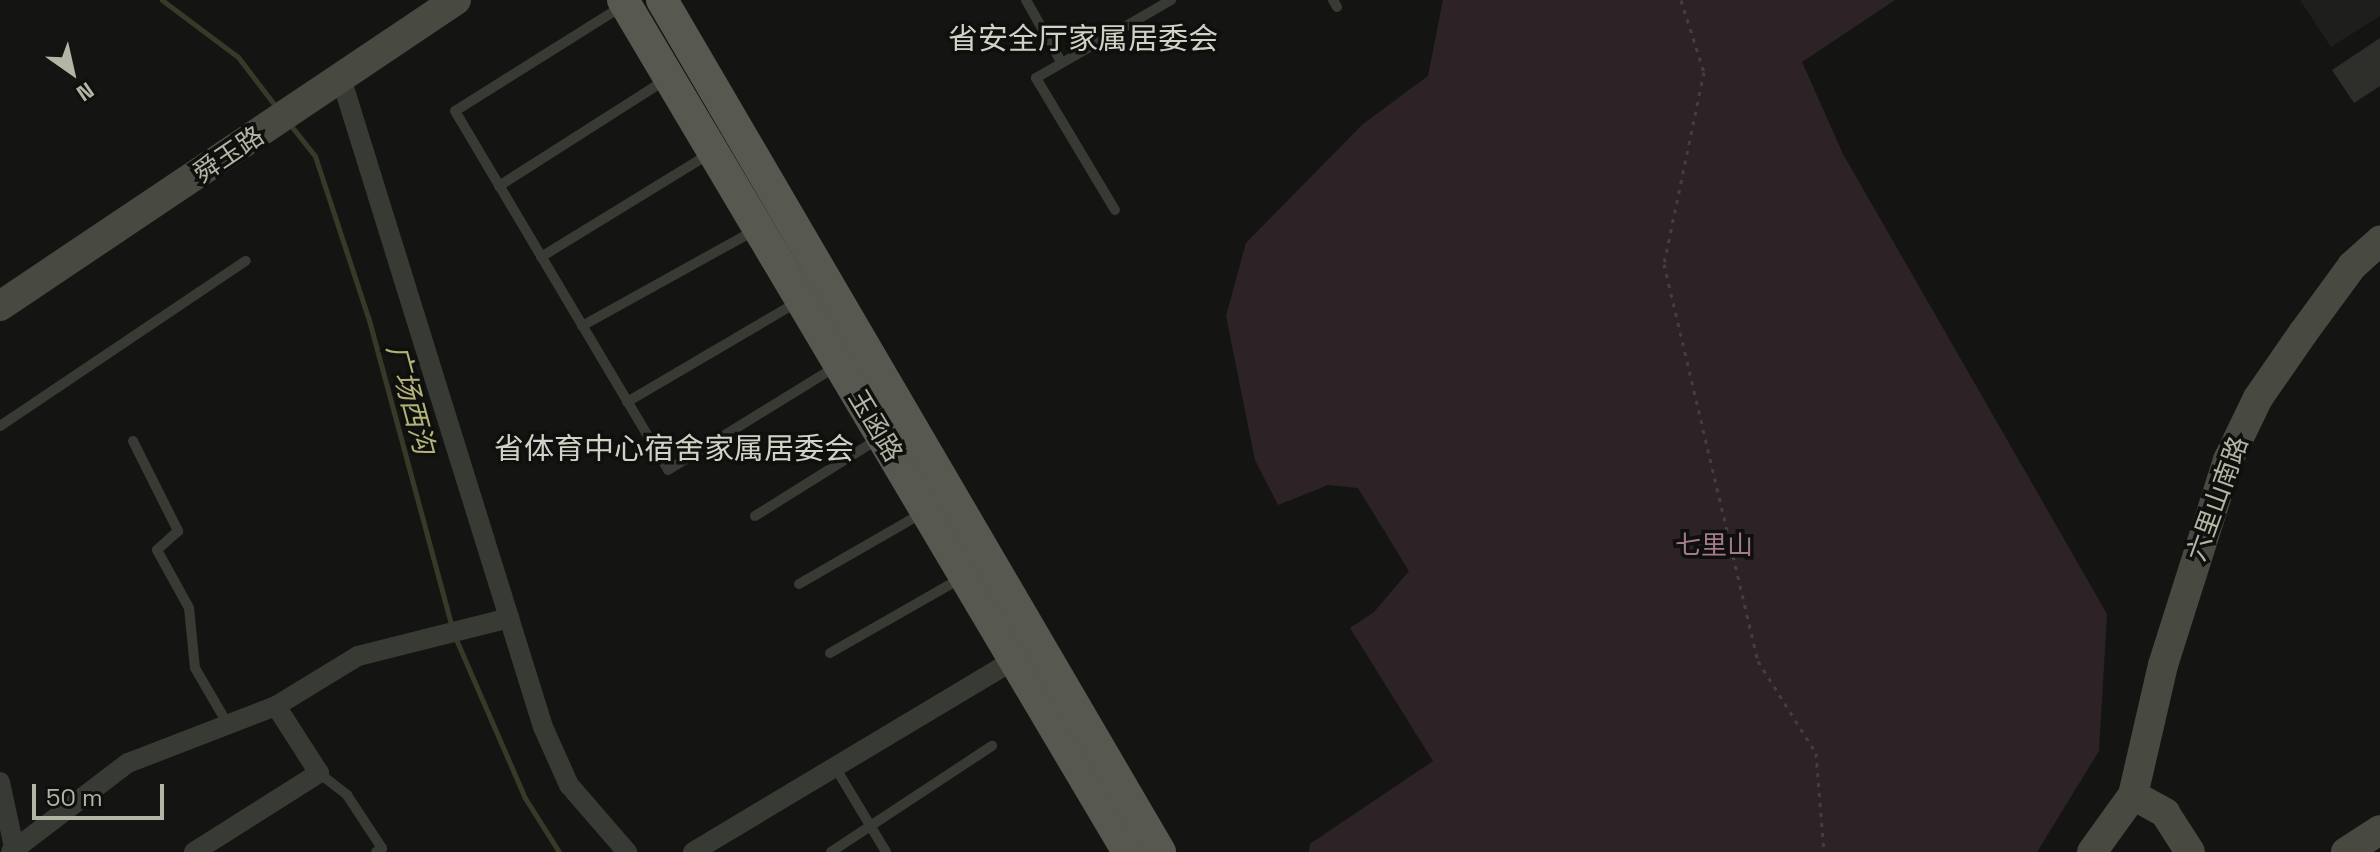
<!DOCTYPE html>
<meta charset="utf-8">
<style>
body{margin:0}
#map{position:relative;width:2380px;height:852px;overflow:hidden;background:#141513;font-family:"Space Grotesk","Noto Sans SC",sans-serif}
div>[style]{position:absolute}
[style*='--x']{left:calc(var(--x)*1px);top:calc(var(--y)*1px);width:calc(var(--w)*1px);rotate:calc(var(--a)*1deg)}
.built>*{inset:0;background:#1e1f1c}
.green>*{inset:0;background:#2d2327}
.stream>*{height:5px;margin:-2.5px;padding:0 2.5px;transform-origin:2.5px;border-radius:2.5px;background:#393929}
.building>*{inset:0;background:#2e2f2b}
.path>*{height:3px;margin-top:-1.5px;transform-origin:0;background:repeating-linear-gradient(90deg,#40413a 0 4px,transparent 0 10px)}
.lane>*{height:10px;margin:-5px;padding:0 5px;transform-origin:5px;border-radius:5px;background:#383a34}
.street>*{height:20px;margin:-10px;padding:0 10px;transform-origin:10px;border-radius:10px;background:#383a34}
.secondary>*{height:30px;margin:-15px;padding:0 15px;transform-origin:15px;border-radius:15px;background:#484a42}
.primary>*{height:32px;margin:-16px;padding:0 16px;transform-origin:16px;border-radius:16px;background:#575950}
span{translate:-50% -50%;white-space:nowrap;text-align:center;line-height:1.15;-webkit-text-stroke:7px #0f100e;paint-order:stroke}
.street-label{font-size:26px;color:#b2b6a4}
.park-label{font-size:26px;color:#a27a8b}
.water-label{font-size:28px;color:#b3b379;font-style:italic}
.quarter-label{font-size:30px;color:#cfd2c5}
.north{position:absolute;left:32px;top:32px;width:80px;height:80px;-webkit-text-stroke:6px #0f100e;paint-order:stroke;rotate:146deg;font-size:22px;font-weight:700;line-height:32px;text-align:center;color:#b2b6a4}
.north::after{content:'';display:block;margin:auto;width:28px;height:36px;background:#b2b6a4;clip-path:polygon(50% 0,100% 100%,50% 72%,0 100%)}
.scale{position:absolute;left:32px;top:784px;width:132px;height:36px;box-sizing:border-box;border:4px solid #b2b6a4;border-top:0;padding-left:10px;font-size:24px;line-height:28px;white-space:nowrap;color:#b2b6a4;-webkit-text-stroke:6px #0f100e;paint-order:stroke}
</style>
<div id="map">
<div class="built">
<div style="clip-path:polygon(2300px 0,2380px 0,2380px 16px,2331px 47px)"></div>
</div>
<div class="green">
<div style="clip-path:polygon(1443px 0,1895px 0,1802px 62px,1843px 154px,2107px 614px,2099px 751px,2037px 852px,1309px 852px,1310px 844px,1433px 761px,1350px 628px,1374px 612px,1409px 571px,1358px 488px,1328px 485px,1278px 505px,1255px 460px,1226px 316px,1246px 243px,1363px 124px,1428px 76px)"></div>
</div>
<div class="stream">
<div style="--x:162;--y:0;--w:95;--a:36.9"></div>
<div style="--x:238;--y:57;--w:64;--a:52.6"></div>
<div style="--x:288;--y:122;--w:43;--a:51.5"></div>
<div style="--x:315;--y:156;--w:173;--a:71.8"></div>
<div style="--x:369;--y:320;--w:318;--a:74.9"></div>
<div style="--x:455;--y:637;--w:176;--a:66.5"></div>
<div style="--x:525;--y:798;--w:64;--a:57.8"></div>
</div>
<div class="building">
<div style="clip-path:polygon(2380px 38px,2380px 86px,2354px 103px,2332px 70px)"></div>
</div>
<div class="path">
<div style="--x:1681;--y:0;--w:76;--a:72.3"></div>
<div style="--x:1704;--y:72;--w:196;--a:101.8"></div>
<div style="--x:1664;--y:264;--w:408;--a:76.7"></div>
<div style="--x:1758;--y:661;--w:109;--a:57.8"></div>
<div style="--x:1816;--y:753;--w:99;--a:85.4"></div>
</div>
<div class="lane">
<div style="--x:1026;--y:0;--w:69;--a:60.5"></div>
<div style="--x:1333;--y:0;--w:8;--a:60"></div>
<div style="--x:624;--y:5;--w:199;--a:147.9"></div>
<div style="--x:455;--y:111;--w:417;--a:59.3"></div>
<div style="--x:668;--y:470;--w:195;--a:-31.6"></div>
<div style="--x:499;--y:186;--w:199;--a:-32.5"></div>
<div style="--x:1115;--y:210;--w:154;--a:-120.9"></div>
<div style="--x:1036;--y:78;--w:156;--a:-30"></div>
<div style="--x:541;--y:257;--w:199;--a:-31.5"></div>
<div style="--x:582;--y:326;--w:200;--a:-29"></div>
<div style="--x:627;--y:402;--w:199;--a:-30.4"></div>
<div style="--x:0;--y:426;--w:296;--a:-33.9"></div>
<div style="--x:133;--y:441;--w:101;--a:63.4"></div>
<div style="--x:178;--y:531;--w:28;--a:138"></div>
<div style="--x:157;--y:550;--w:66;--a:61.1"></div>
<div style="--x:189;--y:608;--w:60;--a:84.3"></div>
<div style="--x:195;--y:668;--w:64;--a:59.8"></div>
<div style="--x:755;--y:516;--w:147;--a:-32"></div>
<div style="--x:799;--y:584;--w:144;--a:-29.9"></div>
<div style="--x:830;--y:653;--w:153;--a:-29.7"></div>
<div style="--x:835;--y:767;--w:99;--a:59"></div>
<div style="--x:319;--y:773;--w:36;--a:38"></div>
<div style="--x:347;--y:795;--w:64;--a:56.6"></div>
<div style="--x:382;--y:848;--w:7;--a:146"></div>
<div style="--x:831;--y:852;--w:193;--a:-33.4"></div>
</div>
<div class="street">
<div style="--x:341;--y:78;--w:680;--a:72.71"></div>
<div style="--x:543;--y:727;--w:64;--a:65.9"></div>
<div style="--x:569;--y:785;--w:89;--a:49.1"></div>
<div style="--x:0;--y:782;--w:72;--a:77.9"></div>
<div style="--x:11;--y:852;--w:147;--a:-37.3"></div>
<div style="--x:128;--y:763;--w:159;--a:-21.1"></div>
<div style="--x:194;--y:852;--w:148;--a:-32.3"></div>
<div style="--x:319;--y:773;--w:80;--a:-122.7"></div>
<div style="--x:276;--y:706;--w:96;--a:-31.4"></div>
<div style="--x:358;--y:656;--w:156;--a:-14.1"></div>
<div style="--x:693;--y:852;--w:374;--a:-30.9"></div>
</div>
<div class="secondary">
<div style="--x:0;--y:306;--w:549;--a:-33.86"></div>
<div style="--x:2133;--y:795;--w:37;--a:29"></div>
<div style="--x:2165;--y:813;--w:46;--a:57.3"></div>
<div style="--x:2092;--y:852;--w:70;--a:-54.3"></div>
<div style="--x:2133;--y:795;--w:133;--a:-77"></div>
<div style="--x:2163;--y:665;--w:215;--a:-72.4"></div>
<div style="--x:2228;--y:460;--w:69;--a:-64.2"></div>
<div style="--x:2258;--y:398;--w:79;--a:-55.3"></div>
<div style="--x:2303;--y:333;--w:83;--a:-53.8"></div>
<div style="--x:2352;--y:266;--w:38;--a:-42"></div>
<div style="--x:2346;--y:852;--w:40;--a:-32.9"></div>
</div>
<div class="primary">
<div style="--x:623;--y:0;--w:990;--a:59.34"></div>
<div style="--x:662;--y:0;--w:987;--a:59.69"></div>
</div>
<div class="street-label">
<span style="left:229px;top:155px;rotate:-34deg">舜玉路</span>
<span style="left:875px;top:426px;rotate:59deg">玉函路</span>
<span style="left:2218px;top:499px;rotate:-70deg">六里山南路</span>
</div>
<div class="park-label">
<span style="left:1714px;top:546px">七里山</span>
</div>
<div class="water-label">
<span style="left:411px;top:399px;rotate:75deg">广场西沟</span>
</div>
<div class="quarter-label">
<span style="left:1083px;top:39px">省安全厅家属居委会</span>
<span style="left:674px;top:449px">省体育中心宿舍家属居委会</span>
</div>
<div class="north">N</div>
<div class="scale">50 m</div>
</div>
